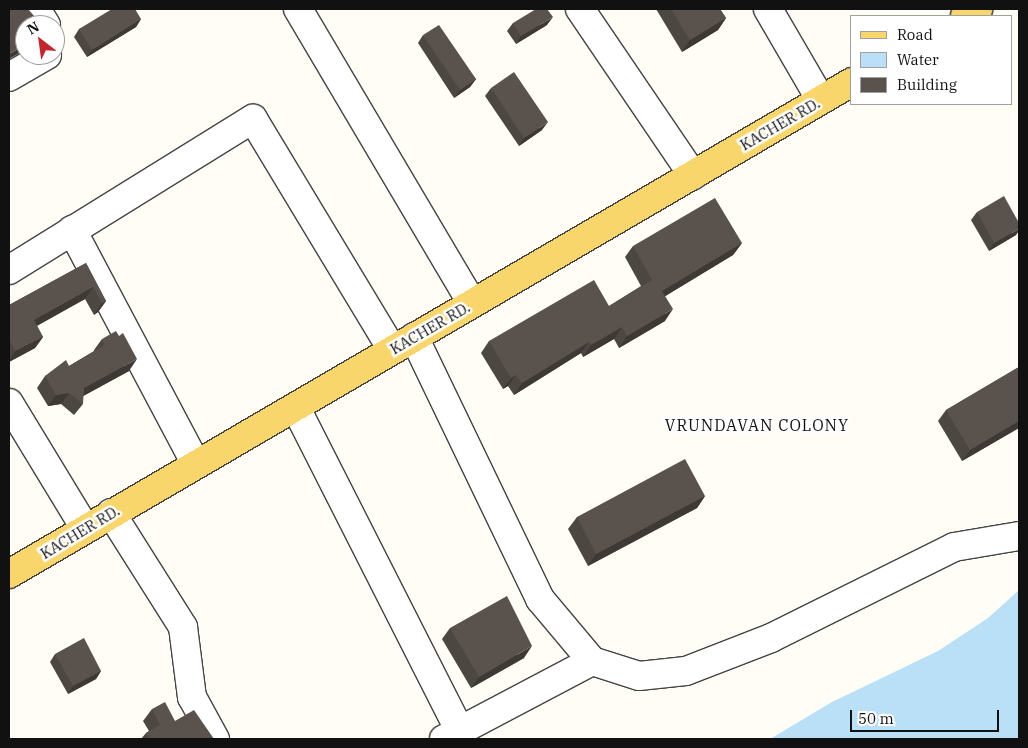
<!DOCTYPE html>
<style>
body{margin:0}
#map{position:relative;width:1028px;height:748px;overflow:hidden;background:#fffdf5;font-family:"IBM Plex Serif",serif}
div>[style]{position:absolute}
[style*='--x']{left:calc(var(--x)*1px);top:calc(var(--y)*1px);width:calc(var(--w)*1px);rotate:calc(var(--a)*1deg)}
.water>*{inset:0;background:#b9e0f7}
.roads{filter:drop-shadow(1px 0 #444) drop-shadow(-1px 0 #444) drop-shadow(0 1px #444) drop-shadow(0 -1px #444)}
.minor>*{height:28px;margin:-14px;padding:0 14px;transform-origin:14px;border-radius:14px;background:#fff}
.major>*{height:28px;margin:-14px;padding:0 14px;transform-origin:14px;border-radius:14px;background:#f9d66b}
.wall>*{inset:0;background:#4d4742}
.shaded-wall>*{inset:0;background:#3f3936}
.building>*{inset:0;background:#5a524d}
span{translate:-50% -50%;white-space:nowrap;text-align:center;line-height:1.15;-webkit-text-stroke:5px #fff;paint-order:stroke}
.street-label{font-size:15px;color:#111}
.neighbourhood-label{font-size:16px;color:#111;letter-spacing:1px}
.frame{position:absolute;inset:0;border:10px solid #111;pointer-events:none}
.legend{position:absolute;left:850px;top:15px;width:162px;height:90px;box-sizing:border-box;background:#fff;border:1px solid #a0a0a0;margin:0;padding:6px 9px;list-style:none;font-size:15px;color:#111}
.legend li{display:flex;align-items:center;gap:10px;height:25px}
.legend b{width:25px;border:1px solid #a0a0a0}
.north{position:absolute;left:15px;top:15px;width:50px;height:50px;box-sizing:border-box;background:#fff;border:1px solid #a0a0a0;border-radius:50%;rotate:330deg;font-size:14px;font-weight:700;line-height:20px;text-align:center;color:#111}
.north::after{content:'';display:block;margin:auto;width:18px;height:22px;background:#c4262e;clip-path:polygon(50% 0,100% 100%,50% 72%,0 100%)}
.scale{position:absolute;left:850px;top:710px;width:149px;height:22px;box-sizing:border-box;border:2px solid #111;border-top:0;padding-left:6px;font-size:15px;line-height:18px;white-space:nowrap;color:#111;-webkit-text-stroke:4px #fff;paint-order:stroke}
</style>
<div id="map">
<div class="water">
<div style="clip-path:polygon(1019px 590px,1019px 739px,770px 739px,832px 702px,938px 651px,988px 618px)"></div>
</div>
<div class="roads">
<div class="minor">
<div style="--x:36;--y:9;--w:19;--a:58"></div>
<div style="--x:298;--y:9;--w:342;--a:59.4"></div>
<div style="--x:580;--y:9;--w:201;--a:55.8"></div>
<div style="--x:768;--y:9;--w:105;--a:59.8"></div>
<div style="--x:9;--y:77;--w:44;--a:-30.1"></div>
<div style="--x:72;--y:230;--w:265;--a:62.1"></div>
<div style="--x:9;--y:270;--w:287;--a:-31.8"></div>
<div style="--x:253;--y:119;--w:269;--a:58.9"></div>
<div style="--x:414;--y:337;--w:291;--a:64.3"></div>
<div style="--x:540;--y:599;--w:81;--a:50"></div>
<div style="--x:592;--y:661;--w:49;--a:17.7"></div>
<div style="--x:639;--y:676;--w:47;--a:-6.1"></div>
<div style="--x:686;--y:671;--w:91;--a:-21.2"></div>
<div style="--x:771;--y:638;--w:204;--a:-26.4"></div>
<div style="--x:954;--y:547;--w:66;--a:-9.6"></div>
<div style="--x:9;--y:403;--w:146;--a:58.7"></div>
<div style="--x:296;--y:408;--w:362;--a:63.1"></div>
<div style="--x:111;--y:513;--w:135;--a:57.7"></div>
<div style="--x:183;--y:627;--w:71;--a:82.7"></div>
<div style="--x:192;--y:697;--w:48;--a:61.3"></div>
<div style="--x:444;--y:739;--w:167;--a:-27.8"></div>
</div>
<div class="major">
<div style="--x:965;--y:16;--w:15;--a:-28"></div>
<div style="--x:9;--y:574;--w:976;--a:-30.27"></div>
</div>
</div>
<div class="wall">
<div style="clip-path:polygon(656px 9px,720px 9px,726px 18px,718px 30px,682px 52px)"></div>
<div style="clip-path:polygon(141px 19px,136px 27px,87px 57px,74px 37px,79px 29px)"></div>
<div style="clip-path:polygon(513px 23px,547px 25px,516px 44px,507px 31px)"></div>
<div style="clip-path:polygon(423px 35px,476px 79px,470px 87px,454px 98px,418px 43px)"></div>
<div style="clip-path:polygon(491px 88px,542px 130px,519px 146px,485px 96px)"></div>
<div style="clip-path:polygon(977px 212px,1016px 235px,989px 251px,971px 220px)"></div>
<div style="clip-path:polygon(742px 243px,733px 255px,665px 296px,665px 321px,619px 348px,614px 339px,583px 357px,581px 353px,514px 395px,508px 386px,503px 389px,481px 353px,489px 341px,609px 306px,641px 286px,625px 257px,633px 246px)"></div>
<div style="clip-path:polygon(86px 263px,106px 301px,98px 312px,94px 315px,85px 299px,37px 326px,43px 337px,35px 348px,9px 362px,9px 305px)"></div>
<div style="clip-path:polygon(102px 339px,129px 371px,83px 396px,83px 404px,74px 415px,61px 404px,48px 406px,37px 388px,45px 376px,69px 366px,94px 351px,94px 350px)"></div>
<div style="clip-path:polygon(1019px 367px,1019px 428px,962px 461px,938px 421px,946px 410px)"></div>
<div style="clip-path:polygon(705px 496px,697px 508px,588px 566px,568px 529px,577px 517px)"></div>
<div style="clip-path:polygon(450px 628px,524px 658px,471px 688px,442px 639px)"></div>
<div style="clip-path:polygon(55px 654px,101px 671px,96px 679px,68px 694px,50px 662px)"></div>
<div style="clip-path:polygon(152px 709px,175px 721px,214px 739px,141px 739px,146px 733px,149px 731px,143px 721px)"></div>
</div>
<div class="shaded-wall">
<div style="clip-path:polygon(553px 17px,547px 25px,516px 44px,521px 36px)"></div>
<div style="clip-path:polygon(726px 18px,718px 30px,682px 52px,690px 40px)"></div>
<div style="clip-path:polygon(141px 19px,136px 27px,87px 57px,92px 50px)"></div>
<div style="clip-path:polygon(25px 45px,25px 50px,9px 59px,9px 54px)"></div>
<div style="clip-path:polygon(476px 79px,470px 87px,454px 98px,460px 90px)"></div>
<div style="clip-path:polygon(548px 122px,542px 130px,519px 146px,524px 138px)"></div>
<div style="clip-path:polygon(1019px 229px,1019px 231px,1016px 235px,989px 251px,994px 243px)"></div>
<div style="clip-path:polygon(742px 243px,733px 255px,654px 303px,662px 291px)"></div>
<div style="clip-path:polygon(93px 287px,85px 299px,25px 332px,34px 320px)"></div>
<div style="clip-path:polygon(106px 301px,98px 312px,94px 315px,102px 303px)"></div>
<div style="clip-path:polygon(673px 309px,665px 321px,619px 348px,627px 336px)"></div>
<div style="clip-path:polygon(622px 327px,614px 339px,583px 357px,591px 345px)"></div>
<div style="clip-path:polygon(43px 337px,35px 348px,9px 362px,9px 361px,15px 351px)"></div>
<div style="clip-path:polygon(589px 342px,581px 353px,514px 395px,522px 383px)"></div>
<div style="clip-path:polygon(137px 359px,129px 371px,76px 400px,84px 388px)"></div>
<div style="clip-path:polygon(516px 375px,508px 386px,503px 389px,511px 378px)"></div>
<div style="clip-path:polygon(69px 393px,61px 404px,48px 406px,56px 395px)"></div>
<div style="clip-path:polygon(1019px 421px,1019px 428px,962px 461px,970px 450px)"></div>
<div style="clip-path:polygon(705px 496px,697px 508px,588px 566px,596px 554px)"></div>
<div style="clip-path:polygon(532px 646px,524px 658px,471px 688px,479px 677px)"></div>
<div style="clip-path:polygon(101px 671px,96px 679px,68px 694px,73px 686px)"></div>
</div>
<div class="building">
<div style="clip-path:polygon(9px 9px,28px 9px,42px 25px,25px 25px,25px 45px,9px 54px)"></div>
<div style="clip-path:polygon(112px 9px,135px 9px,141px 19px,92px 50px,79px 29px)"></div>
<div style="clip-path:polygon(536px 9px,547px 9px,553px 17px,521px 36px,513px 23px)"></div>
<div style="clip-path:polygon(671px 9px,720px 9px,726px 18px,690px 40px)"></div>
<div style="clip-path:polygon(439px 25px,476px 79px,460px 90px,423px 35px)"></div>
<div style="clip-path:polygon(514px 72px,548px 122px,524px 138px,491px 88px)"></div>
<div style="clip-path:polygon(1004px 196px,1019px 223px,1019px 229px,994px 243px,977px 212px)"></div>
<div style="clip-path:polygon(715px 198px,742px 243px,662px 291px,673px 309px,627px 336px,622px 327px,591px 345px,589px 342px,522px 383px,516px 375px,511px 378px,489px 341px,594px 280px,609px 306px,652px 280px,633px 246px)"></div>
<div style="clip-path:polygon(86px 263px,106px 301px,102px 303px,93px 287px,34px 320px,43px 337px,15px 351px,9px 339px,9px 305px)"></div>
<div style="clip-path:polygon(116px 331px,119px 336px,123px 333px,137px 359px,84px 388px,83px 404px,69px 393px,56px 395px,45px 376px,66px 360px,69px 366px,105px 345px,102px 339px)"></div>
<div style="clip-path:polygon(1019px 367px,1019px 421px,970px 450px,946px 410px)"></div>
<div style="clip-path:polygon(685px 459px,705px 496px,596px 554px,577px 517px)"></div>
<div style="clip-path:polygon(507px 596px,532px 646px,479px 677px,450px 628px)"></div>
<div style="clip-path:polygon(84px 638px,101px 671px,73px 686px,55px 654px)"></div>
<div style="clip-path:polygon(165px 702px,175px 721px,194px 710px,214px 739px,149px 739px,146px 733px,160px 725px,152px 709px)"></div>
</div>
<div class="street-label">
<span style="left:780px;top:124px;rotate:-30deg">KACHER RD.</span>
<span style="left:430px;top:328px;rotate:-30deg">KACHER RD.</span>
<span style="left:80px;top:532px;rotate:-31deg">KACHER RD.</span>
</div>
<div class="neighbourhood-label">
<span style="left:757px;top:425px">VRUNDAVAN COLONY</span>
</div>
<div class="frame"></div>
<ul class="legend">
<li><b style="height:6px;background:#f9d66b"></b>Road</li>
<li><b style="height:14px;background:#b9e0f7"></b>Water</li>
<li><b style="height:14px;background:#5a524d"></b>Building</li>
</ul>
<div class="north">N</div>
<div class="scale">50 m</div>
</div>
